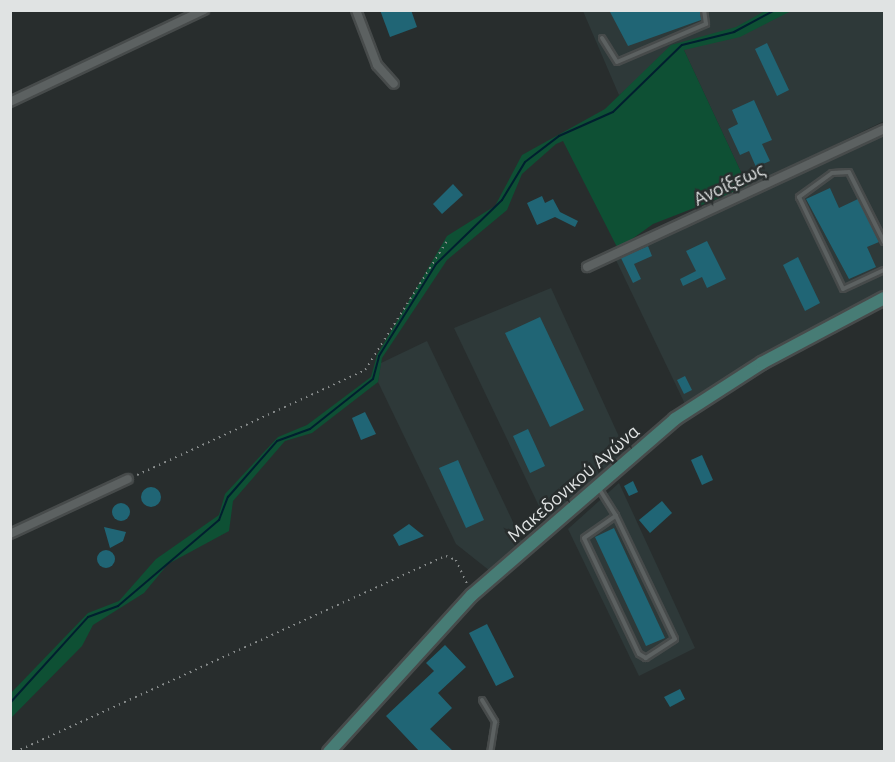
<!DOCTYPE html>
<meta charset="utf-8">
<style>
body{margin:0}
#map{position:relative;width:895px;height:762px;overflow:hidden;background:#282d2d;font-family:Ubuntu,sans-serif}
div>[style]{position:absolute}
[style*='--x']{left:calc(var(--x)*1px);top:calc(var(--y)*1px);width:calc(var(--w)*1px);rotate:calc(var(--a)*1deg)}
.built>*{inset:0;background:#2e3939}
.green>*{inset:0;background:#0e5034}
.stream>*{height:2px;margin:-1px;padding:0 1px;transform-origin:1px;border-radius:1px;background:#011f2f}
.building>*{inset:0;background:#206575}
.round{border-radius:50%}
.path>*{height:1.5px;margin-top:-0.75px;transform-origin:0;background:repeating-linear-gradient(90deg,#878b8b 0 1.5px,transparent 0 6px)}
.roads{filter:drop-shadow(2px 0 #474b4b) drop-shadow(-2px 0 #474b4b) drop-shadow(0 2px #474b4b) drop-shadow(0 -2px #474b4b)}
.lane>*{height:4px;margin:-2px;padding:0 2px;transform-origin:2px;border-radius:2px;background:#5c6161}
.street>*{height:8px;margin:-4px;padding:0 4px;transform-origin:4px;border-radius:4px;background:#5c6161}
.secondary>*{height:12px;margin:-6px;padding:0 6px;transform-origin:6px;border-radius:6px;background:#477c75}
span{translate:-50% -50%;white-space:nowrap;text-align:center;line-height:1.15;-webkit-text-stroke:5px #282d2d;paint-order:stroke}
.street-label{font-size:18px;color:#e0e3e3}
.frame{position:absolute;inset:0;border:12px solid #e0e3e3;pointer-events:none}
</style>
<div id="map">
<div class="built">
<div style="clip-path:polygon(583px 11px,884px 11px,884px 121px,748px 187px,684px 50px,619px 95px)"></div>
<div style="clip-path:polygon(884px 135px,884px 295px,685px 404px,615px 258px)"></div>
<div style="clip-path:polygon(551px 288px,626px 452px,548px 525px,454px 328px)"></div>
<div style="clip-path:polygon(427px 341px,523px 543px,490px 571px,456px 544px,378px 382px,381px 363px)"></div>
<div style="clip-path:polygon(619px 483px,695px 648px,639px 676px,568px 529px)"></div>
</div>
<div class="green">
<div style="clip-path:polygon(765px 11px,791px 11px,740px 37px,684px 50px,748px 187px,653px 224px,618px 249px,563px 141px,556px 144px,522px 174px,507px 210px,447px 260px,382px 358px,378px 382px,312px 433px,285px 441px,233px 501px,229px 531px,168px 564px,144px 593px,93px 625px,82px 646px,11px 718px,10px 694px,88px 613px,119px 601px,156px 559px,219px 515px,225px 494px,278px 437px,307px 425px,371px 377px,377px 355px,447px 236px,495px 206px,522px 155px,605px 109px,671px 45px,736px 27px)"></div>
</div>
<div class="stream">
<div style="--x:10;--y:703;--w:116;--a:-47.8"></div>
<div style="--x:88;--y:617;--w:32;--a:-20"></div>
<div style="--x:118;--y:606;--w:133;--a:-40.4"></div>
<div style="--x:219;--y:520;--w:25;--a:-69"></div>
<div style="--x:228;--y:497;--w:74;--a:-48.8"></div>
<div style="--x:277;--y:441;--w:35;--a:-20"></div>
<div style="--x:310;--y:429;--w:80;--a:-38.4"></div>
<div style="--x:373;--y:379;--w:24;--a:-75"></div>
<div style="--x:379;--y:356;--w:108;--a:-58.2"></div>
<div style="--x:436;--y:264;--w:92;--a:-44.1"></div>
<div style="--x:502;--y:200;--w:44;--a:-58.8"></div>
<div style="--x:525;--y:162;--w:43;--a:-37.4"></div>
<div style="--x:559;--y:136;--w:59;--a:-24"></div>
<div style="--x:613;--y:112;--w:96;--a:-44.2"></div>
<div style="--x:682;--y:45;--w:54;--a:-14"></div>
<div style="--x:734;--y:32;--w:47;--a:-28.2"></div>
</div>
<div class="building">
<div style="clip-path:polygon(380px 10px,411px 10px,417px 27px,390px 37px)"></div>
<div style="clip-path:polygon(609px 10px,700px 10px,701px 20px,628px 46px)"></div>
<div style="clip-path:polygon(767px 43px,789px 90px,777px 96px,755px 49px)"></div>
<div style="clip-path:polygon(754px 100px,772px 140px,762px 144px,770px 161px,756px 167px,749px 151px,740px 155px,728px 129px,738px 124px,732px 110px)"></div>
<div style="clip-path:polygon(453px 184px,463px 195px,442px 214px,433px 204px)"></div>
<div style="clip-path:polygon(830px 188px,839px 208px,858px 199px,879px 242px,867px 247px,876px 267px,849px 279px,806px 199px)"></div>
<div style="clip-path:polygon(542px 196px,545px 203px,553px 199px,560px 212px,578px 221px,575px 227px,555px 217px,537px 225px,527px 203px)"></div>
<div style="clip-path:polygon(707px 241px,726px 279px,707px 288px,702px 277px,683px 286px,680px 279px,696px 271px,686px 251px)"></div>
<div style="clip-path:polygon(648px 246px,652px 256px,634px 264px,641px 279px,633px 283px,621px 258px)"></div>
<div style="clip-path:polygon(798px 257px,820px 303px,805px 311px,783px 265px)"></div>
<div style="clip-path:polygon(540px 317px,584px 410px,550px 427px,505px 333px)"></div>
<div style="clip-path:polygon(685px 376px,692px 390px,684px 394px,677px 380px)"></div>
<div style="clip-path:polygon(365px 412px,376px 434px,361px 440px,352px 418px)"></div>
<div style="clip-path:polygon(528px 429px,545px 466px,530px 473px,513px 436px)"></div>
<div style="clip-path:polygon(702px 455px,713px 480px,702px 485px,691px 460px)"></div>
<div style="clip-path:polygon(458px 460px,484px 520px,466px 528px,439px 468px)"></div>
<div style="clip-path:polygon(633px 481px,638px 492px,629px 496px,624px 486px)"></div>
<div class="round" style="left:141px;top:487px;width:20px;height:20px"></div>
<div style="clip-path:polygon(662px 501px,672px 513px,650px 533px,639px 520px)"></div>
<div class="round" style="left:112px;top:503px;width:18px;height:18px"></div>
<div style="clip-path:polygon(409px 524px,424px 536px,399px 546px,393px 535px)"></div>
<div style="clip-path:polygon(104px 527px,126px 532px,123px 541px,110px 548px)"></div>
<div style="clip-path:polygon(614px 528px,665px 638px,646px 646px,595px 537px)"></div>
<div class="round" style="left:97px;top:550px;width:18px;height:18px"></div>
<div style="clip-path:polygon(487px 624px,514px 677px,496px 686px,469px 633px)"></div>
<div style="clip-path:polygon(445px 645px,466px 667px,438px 693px,452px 708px,430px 729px,454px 752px,420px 752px,386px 716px,434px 671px,426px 663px)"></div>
<div style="clip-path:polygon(680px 689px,685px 699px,670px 707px,664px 697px)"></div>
</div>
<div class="path">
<div style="--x:137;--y:475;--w:251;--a:-24.7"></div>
<div style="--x:365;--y:370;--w:153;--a:-57.6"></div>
<div style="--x:15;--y:752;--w:473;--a:-24.5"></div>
<div style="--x:446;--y:556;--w:11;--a:22"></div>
<div style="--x:456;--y:560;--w:29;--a:65"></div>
</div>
<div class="roads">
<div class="lane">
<div style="--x:602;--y:38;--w:28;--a:58"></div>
<div style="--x:617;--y:62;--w:97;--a:-23.1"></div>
<div style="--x:706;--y:24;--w:14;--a:-98"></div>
<div style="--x:884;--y:242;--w:78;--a:-116.6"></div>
<div style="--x:849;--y:172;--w:17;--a:177"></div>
<div style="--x:832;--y:173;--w:41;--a:144"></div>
<div style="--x:799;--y:197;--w:102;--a:64.4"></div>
<div style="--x:843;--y:289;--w:45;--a:-24.9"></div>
<div style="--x:598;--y:487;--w:34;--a:58"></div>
<div style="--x:616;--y:516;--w:136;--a:64.4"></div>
<div style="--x:675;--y:639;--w:35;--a:147"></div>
<div style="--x:646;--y:658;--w:8;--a:-150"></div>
<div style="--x:639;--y:654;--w:128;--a:-115.4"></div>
<div style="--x:584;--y:538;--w:39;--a:-35"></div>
<div style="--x:482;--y:700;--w:26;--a:59"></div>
<div style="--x:495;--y:722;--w:30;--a:99"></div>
</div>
<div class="street">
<div style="--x:356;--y:10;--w:59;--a:69.1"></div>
<div style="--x:377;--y:65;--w:25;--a:48"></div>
<div style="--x:10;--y:102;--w:215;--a:-25.4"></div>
<div style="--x:587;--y:267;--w:327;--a:-24.9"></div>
<div style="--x:10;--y:534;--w:130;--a:-25"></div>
</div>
<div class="secondary">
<div style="--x:329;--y:752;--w:212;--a:-47.7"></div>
<div style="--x:472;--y:595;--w:269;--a:-40.9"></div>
<div style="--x:675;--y:419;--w:103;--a:-32.8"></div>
<div style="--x:762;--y:363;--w:138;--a:-28"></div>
</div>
</div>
<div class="street-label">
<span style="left:729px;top:184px;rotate:-25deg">Ανοίξεως</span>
<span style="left:573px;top:483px;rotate:-41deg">Μακεδονικού Αγώνα</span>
</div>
<div class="frame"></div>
</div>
